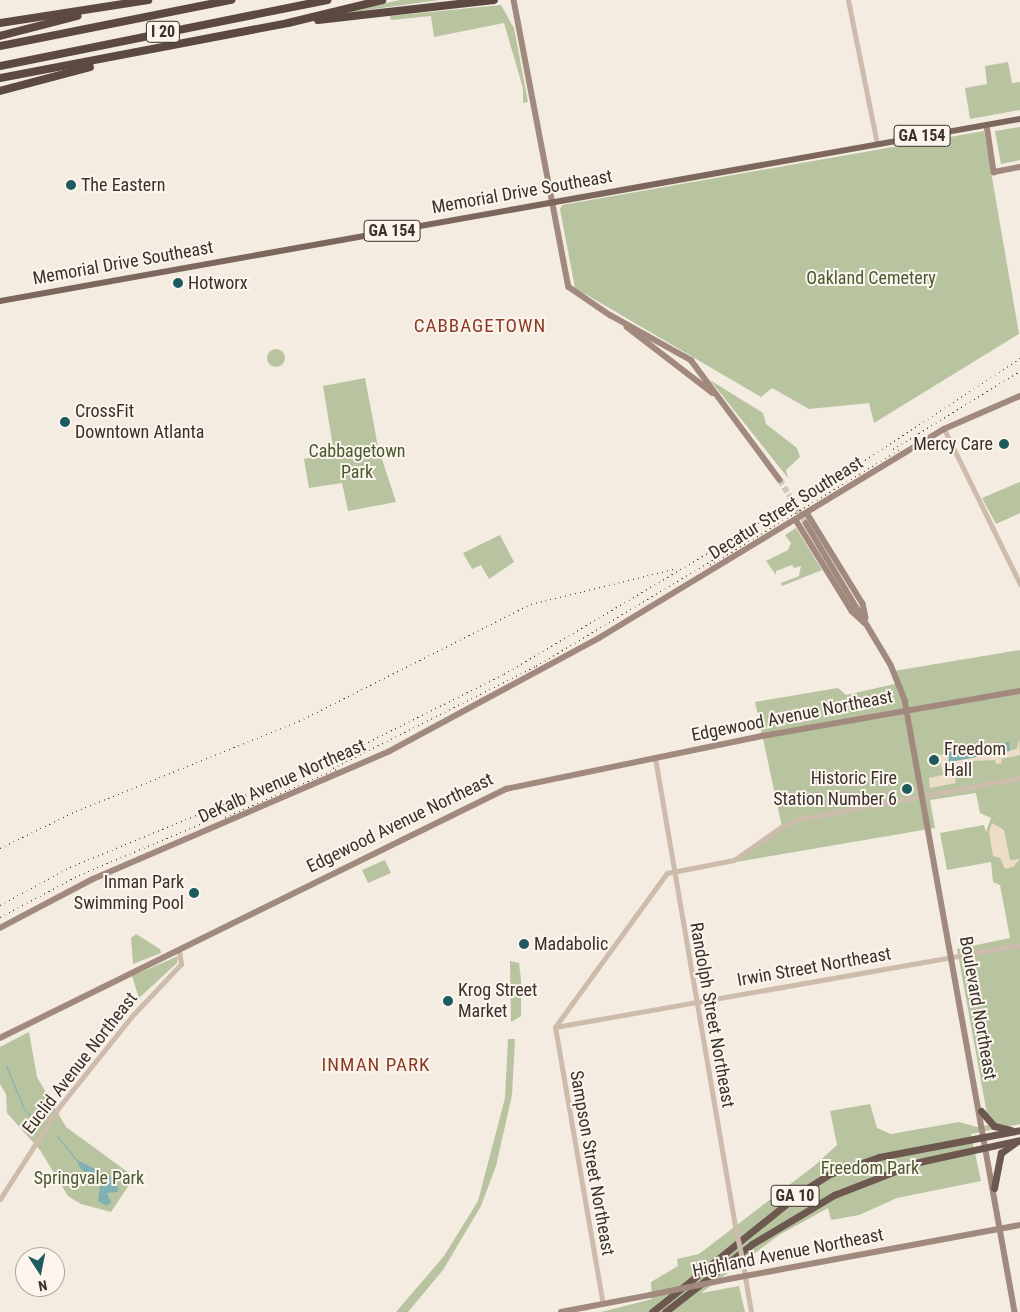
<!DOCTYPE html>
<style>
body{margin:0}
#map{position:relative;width:1020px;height:1312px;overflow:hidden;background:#f4ebe1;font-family:"Roboto Condensed",sans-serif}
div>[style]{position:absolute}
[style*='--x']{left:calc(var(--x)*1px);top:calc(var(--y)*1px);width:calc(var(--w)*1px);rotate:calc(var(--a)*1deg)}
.green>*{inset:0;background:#b8c4a0}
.round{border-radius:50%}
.plaza>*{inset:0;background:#ecdcc8}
.water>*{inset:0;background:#7fb0b2}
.stream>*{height:1px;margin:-0.5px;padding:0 0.5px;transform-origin:0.5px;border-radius:0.5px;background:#7fb0b2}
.secondary-tunnel>*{height:5.5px;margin-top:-2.75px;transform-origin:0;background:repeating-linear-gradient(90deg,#cfc6bd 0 5.5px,transparent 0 8.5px)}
.tertiary>*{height:5px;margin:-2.5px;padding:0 2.5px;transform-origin:2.5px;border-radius:2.5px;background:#cdbbac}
.secondary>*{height:5.5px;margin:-2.75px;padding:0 2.75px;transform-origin:2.75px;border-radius:2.75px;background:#a18a7d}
.primary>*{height:6px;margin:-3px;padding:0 3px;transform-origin:3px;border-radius:3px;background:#7d675c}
.trunk>*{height:7px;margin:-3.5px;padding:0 3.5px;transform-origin:3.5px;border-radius:3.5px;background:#6c584f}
.motorway>*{height:8px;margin:-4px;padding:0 4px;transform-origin:4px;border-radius:4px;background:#5c4a42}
.rail>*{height:1px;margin-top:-0.5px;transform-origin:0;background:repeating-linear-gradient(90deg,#3b302b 0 1px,transparent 0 5px)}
.tertiary-bridge>*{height:5px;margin:-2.5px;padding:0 2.5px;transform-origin:2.5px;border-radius:2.5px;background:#cdbbac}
.secondary-bridge>*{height:5.5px;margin:-2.75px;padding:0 2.75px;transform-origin:2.75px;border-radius:2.75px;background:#a18a7d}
.dots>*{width:14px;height:14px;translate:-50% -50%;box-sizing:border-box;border:2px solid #fbf5ee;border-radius:50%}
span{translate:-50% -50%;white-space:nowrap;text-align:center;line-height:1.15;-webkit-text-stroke:4px #fbf5ee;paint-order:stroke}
.shield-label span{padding:1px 4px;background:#fbf5ee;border:1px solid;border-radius:4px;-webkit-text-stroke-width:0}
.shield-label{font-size:16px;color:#3b302b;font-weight:700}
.poi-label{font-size:18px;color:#3b302b}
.left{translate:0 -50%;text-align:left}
.right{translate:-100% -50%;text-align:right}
.street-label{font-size:18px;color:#3b302b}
.park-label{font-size:18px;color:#4a5a2e}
.neighbourhood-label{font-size:19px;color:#8c3b22;letter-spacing:1px}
.north{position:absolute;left:15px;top:1247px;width:50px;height:50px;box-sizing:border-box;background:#fbf5ee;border:1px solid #aea6a0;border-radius:50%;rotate:169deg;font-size:14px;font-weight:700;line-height:20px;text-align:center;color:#3b302b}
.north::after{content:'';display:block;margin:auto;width:18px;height:22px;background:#1f5a5e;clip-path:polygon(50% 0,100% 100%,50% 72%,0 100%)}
</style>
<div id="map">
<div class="green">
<div style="clip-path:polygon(400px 0,440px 0,353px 12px,353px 10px)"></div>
<div style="clip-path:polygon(501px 5px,514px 28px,528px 102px,523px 103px,523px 88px,504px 23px,434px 37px,431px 16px,391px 20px,390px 16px)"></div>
<div style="clip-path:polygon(1008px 62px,1012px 83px,1020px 82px,1020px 110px,970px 119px,965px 88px,987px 84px,985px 66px)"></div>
<div style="clip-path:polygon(1020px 127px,1020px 160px,1001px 164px,995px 131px)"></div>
<div style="clip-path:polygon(984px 131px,1019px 334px,874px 423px,869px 403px,809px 409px,772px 388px,761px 397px,575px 288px,560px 209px,562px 205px)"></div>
<div class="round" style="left:267px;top:349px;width:18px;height:18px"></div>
<div style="clip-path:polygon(365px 378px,378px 447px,396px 502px,348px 511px,342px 483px,309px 488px,304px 459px,334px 453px,323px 386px)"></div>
<div style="clip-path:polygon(710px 380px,763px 413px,766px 424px,797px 448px,800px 457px,786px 470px,788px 478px)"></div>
<div style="clip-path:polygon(1020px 482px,1020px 513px,996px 524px,982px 498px)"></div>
<div style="clip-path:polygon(796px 528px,822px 570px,782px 586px,781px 583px,799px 576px,801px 566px,794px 568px,792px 565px,776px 571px,776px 575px,766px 561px,788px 550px,791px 543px,785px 535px)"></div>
<div style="clip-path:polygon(500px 535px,514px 562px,489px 579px,481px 565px,472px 569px,463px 553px)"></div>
<div style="clip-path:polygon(1020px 650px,1020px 1124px,971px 1134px,981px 1181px,897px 1198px,859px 1215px,831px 1220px,828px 1208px,779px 1235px,701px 1293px,739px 1286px,745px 1312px,601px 1312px,652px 1299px,651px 1282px,678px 1266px,677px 1259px,699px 1254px,814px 1166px,837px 1145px,830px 1111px,870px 1104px,877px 1128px,891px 1134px,959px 1122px,977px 1127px,989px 1125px,957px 949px,1010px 938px,1000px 885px,993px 882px,991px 862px,947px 870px,940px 833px,984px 825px,986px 832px,991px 818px,980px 813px,976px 793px,930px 800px,935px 828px,736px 862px,782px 827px,755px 702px,838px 688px,846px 695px,899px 683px,894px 671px)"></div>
<div style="clip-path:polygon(385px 860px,391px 873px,368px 883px,362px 870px)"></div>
<div style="clip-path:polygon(136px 934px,160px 949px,161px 953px,133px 964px,131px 938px)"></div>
<div style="clip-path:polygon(178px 956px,177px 963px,139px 998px,132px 976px)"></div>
<div style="clip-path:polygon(510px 961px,519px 963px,521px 980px,521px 1016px,511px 1022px)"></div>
<div style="clip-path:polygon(29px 1032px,37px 1077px,66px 1127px,129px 1173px,131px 1182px,111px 1212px,81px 1204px,68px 1196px,40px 1150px,7px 1113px,6px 1094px,0 1084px,0 1047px)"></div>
<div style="clip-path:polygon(508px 1039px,515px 1039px,512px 1095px,496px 1166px,481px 1206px,443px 1270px,408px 1312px,396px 1312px,444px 1256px,478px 1201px,505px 1098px)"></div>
</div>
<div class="plaza">
<div style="clip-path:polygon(1019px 740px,1020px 755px,1001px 759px,1002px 763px,996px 764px,995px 760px,971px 761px,971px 765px,955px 777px,956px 783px,930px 788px,929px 778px,943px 775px,939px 755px,948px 753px,950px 762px,1017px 749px)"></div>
<div style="clip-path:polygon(992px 823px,1004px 830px,1010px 860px,1020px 859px,1013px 867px,1005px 869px,1000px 858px,993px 856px,989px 832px)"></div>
</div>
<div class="water">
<div style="clip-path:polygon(1009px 742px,1010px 751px,949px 762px,948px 753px)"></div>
<div style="clip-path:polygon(77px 1160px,117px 1180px,118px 1192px,107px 1193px,111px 1202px,107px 1206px,98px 1201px,100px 1185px,80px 1168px)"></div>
</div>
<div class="stream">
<div style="--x:6;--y:1066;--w:47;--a:67.3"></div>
<div style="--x:24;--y:1109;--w:23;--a:45"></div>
<div style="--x:57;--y:1136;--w:33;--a:51"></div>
</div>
<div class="secondary-tunnel">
<div style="--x:780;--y:480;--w:50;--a:58.8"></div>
</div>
<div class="tertiary">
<div style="--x:848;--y:0;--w:147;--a:78.6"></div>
<div style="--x:944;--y:429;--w:173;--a:63.9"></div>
<div style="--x:655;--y:758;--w:475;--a:80.3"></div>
<div style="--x:555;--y:1027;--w:190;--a:-54"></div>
<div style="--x:667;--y:873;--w:68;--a:-11"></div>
<div style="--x:734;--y:860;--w:57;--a:-35.1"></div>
<div style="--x:781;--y:827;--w:21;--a:-23"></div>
<div style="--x:800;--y:819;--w:224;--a:-10.6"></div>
<div style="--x:555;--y:1027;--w:472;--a:-10"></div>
<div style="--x:555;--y:1027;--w:281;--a:80.2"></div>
<div style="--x:0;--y:1199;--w:109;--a:-57.3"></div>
<div style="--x:59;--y:1107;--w:115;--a:-51.3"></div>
<div style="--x:131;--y:1017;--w:73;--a:-46.7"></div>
<div style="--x:181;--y:964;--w:15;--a:-98"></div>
<div style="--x:743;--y:1265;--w:48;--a:80.3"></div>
</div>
<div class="secondary">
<div style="--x:514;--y:0;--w:292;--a:79.2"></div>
<div style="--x:569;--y:287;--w:50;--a:34.3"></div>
<div style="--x:610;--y:315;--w:93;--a:29.1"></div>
<div style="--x:691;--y:360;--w:149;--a:53.4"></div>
<div style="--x:987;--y:125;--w:48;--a:81.5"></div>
<div style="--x:994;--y:172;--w:26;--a:-11"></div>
<div style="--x:627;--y:327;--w:108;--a:37.5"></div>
<div style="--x:807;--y:513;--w:107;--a:58.4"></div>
<div style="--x:863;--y:604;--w:14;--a:78"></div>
<div style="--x:796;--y:520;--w:107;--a:58.4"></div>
<div style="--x:852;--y:611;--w:18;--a:43"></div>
<div style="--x:806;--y:523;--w:165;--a:59.1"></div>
<div style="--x:891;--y:665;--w:38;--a:68"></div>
<div style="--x:905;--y:700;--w:622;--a:79.81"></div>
<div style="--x:0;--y:928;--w:105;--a:-27.8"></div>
<div style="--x:93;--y:879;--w:323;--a:-23.3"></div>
<div style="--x:390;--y:751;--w:238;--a:-28.4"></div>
<div style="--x:599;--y:638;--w:403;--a:-31.2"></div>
<div style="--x:944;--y:429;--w:83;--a:-23.5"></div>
<div style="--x:0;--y:1038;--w:564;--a:-26.2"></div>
<div style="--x:506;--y:789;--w:261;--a:-11.7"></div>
<div style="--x:762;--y:736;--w:262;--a:-9.9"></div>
<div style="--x:729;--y:1279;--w:296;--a:-10.5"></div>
<div style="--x:561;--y:1312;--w:91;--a:-10.8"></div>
</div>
<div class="primary">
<div style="--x:0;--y:301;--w:1036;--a:-10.12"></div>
</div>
<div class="trunk">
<div style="--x:981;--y:1111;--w:20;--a:49"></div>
<div style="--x:994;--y:1126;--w:17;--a:13"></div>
<div style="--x:994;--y:1188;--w:36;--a:-79"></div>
<div style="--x:1001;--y:1153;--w:19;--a:-36"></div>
<div style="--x:652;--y:1312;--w:191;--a:-38.8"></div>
<div style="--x:801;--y:1192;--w:34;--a:-32"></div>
<div style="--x:830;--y:1174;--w:52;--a:-19.1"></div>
<div style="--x:879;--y:1157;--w:144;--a:-10.8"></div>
<div style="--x:665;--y:1312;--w:110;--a:-38"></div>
<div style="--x:752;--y:1244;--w:96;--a:-30.9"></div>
<div style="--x:834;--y:1195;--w:91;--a:-21.2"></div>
<div style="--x:919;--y:1162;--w:103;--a:-12.3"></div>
</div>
<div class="motorway">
<div style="--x:318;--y:20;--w:177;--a:-6.5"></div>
<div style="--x:0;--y:23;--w:150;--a:-8.8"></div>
<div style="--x:0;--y:36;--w:80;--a:-14.6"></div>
<div style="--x:0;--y:46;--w:236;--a:-11.3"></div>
<div style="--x:0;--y:66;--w:334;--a:-11.4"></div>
<div style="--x:0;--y:78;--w:293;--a:-10.8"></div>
<div style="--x:288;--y:23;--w:97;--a:-13.7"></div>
<div style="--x:0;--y:91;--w:93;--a:-14.9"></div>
</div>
<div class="rail">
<div style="--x:893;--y:449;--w:149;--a:-31.6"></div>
<div style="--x:710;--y:565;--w:223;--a:-31.4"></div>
<div style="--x:333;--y:768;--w:227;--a:-26.7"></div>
<div style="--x:536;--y:666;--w:208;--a:-31"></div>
<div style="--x:225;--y:817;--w:124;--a:-23.3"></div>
<div style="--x:0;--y:848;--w:85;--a:-26"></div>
<div style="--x:76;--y:811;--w:240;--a:-22"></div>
<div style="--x:299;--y:721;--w:260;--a:-26.8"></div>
<div style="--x:531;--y:604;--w:147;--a:-13.8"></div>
<div style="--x:0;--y:905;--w:80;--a:-28.5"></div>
<div style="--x:70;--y:867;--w:299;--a:-22.4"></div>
<div style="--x:346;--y:753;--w:177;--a:-26.6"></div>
<div style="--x:504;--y:674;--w:420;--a:-30.7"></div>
<div style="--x:865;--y:460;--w:186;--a:-33.3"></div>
<div style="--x:0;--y:917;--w:89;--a:-28"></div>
<div style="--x:79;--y:875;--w:163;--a:-22.8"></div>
</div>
<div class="tertiary-bridge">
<div style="--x:735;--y:1226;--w:40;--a:78"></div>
</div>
<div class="secondary-bridge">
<div style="--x:650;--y:1295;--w:81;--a:-11.4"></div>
</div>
<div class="dots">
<div style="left:71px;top:185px;background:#1f5a5e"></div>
<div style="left:178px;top:283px;background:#1f5a5e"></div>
<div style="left:65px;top:422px;background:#1f5a5e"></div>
<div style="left:1004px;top:444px;background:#1f5a5e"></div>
<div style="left:934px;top:760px;background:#1f5a5e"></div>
<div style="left:907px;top:789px;background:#1f5a5e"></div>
<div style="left:194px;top:893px;background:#1f5a5e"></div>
<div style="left:524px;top:944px;background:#1f5a5e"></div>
<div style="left:448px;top:1001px;background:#1f5a5e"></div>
</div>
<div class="shield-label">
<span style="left:163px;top:32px">I 20</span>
<span style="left:922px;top:136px">GA 154</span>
<span style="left:392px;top:231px">GA 154</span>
<span style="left:795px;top:1196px">GA 10</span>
</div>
<div class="poi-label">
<span class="left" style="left:81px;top:185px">The Eastern</span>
<span class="left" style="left:188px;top:283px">Hotworx</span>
<span class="left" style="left:75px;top:422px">CrossFit<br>Downtown Atlanta</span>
<span class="right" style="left:993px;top:444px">Mercy Care</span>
<span class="left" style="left:944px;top:760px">Freedom<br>Hall</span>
<span class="right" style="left:897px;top:789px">Historic Fire<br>Station Number 6</span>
<span class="right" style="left:184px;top:893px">Inman Park<br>Swimming Pool</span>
<span class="left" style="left:534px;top:944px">Madabolic</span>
<span class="left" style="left:458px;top:1001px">Krog Street<br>Market</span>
</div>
<div class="street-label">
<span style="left:522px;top:192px;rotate:-10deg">Memorial Drive Southeast</span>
<span style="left:123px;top:263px;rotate:-10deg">Memorial Drive Southeast</span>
<span style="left:786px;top:508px;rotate:-32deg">Decatur Street Southeast</span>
<span style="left:792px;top:716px;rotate:-11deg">Edgewood Avenue Northeast</span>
<span style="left:282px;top:781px;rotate:-24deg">DeKalb Avenue Northeast</span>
<span style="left:400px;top:823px;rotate:-26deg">Edgewood Avenue Northeast</span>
<span style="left:814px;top:967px;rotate:-10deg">Irwin Street Northeast</span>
<span style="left:978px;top:1008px;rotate:80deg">Boulevard Northeast</span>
<span style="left:712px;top:1015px;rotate:80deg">Randolph Street Northeast</span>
<span style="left:80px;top:1063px;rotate:-52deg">Euclid Avenue Northeast</span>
<span style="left:592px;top:1163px;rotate:80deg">Sampson Street Northeast</span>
<span style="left:788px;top:1253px;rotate:-11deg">Highland Avenue Northeast</span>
</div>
<div class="park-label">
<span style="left:871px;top:278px">Oakland Cemetery</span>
<span style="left:357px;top:462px">Cabbagetown<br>Park</span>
<span style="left:870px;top:1168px">Freedom Park</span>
<span style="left:89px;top:1178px">Springvale Park</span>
</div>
<div class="neighbourhood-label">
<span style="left:480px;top:326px">CABBAGETOWN</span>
<span style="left:376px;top:1065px">INMAN PARK</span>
</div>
<div class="north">N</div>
</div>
